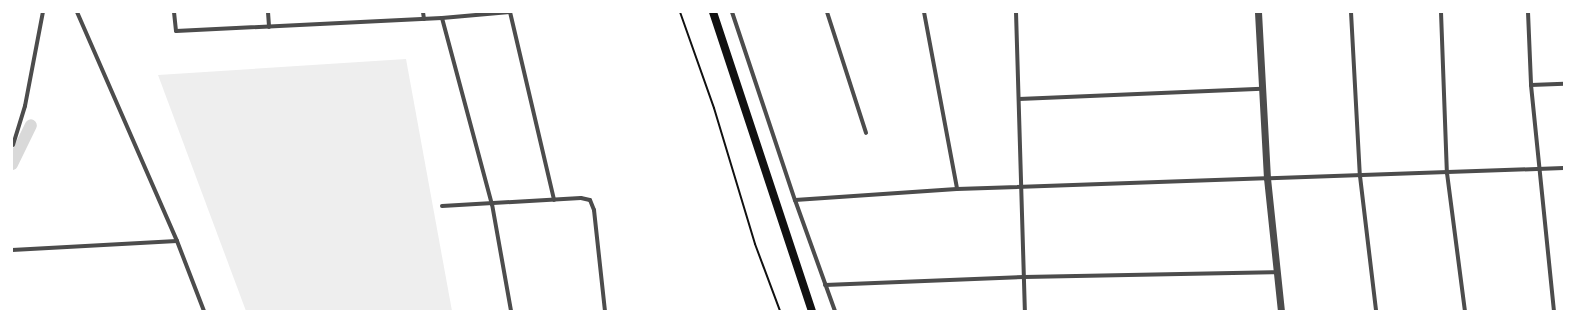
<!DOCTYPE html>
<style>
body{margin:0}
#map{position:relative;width:1576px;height:323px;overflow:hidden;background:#fff;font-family:Quicksand,sans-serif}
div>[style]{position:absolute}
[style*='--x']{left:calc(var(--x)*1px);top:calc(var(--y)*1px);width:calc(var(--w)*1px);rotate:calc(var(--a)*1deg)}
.green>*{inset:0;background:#eee}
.canal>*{height:12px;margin:-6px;padding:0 6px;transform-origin:6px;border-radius:6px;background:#d9d9d9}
.path>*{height:2px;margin:-1px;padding:0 1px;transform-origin:1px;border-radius:1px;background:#111}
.minor>*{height:4px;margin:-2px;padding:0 2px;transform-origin:2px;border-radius:2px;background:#4c4c4c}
.tertiary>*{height:7px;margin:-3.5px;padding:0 3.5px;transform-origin:3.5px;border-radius:3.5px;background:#4c4c4c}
.secondary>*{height:8px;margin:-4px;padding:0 4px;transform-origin:4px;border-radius:4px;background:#111}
span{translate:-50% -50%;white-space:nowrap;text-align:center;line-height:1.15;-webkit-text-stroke:3.5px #fff;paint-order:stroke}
.frame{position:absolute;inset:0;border:13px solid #fff;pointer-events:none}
</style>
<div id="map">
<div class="green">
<div style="clip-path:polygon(406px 59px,452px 311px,246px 311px,158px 75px)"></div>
</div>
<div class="canal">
<div style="--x:12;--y:164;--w:43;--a:-64"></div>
</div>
<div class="path">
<div style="--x:680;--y:12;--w:102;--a:70.5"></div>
<div style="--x:714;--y:108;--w:142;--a:73.2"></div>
<div style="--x:755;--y:244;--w:72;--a:69.5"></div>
</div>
<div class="minor">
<div style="--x:77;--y:12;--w:250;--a:66.4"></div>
<div style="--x:177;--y:241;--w:75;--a:68.9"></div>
<div style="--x:174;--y:12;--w:19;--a:84"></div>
<div style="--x:176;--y:31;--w:266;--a:-2.8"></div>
<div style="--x:442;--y:18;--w:68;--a:-5"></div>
<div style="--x:268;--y:12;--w:15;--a:86"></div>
<div style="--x:423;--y:12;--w:7;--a:82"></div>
<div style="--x:510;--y:12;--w:193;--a:76.8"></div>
<div style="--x:732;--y:12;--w:198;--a:71.5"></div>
<div style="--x:795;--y:200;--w:118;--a:70.2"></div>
<div style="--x:827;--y:12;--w:127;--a:72.1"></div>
<div style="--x:924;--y:12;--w:180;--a:79.4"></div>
<div style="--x:1016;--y:12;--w:299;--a:88.3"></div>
<div style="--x:1351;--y:12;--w:164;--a:86.9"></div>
<div style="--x:1360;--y:176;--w:136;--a:83.2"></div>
<div style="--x:1441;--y:12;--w:161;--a:87.9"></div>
<div style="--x:1447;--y:173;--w:139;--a:82.6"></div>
<div style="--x:1528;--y:12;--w:73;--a:87.6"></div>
<div style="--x:1531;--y:85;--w:227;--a:84.2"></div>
<div style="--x:442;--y:18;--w:193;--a:75"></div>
<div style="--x:492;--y:204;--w:109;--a:79.9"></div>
<div style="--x:1531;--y:85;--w:33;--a:-2"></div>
<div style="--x:1019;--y:99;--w:243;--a:-2.4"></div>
<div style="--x:13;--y:145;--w:41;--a:-72.9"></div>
<div style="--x:25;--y:106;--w:96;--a:-79.2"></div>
<div style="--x:795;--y:200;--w:162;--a:-3.9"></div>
<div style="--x:957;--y:189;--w:607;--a:-1.98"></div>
<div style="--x:442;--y:206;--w:139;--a:-3.3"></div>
<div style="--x:581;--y:198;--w:9;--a:13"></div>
<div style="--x:590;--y:200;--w:11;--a:68"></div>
<div style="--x:594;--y:210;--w:102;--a:83.8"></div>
<div style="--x:12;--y:250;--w:165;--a:-3.1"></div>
<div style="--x:825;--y:285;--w:199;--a:-2.3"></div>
<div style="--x:1024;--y:277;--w:253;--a:-1.1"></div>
</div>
<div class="tertiary">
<div style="--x:1258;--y:12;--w:166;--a:86.9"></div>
<div style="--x:1267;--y:178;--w:134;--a:84"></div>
</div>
<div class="secondary">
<div style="--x:713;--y:12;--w:315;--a:71.7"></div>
</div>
<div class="frame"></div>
</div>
